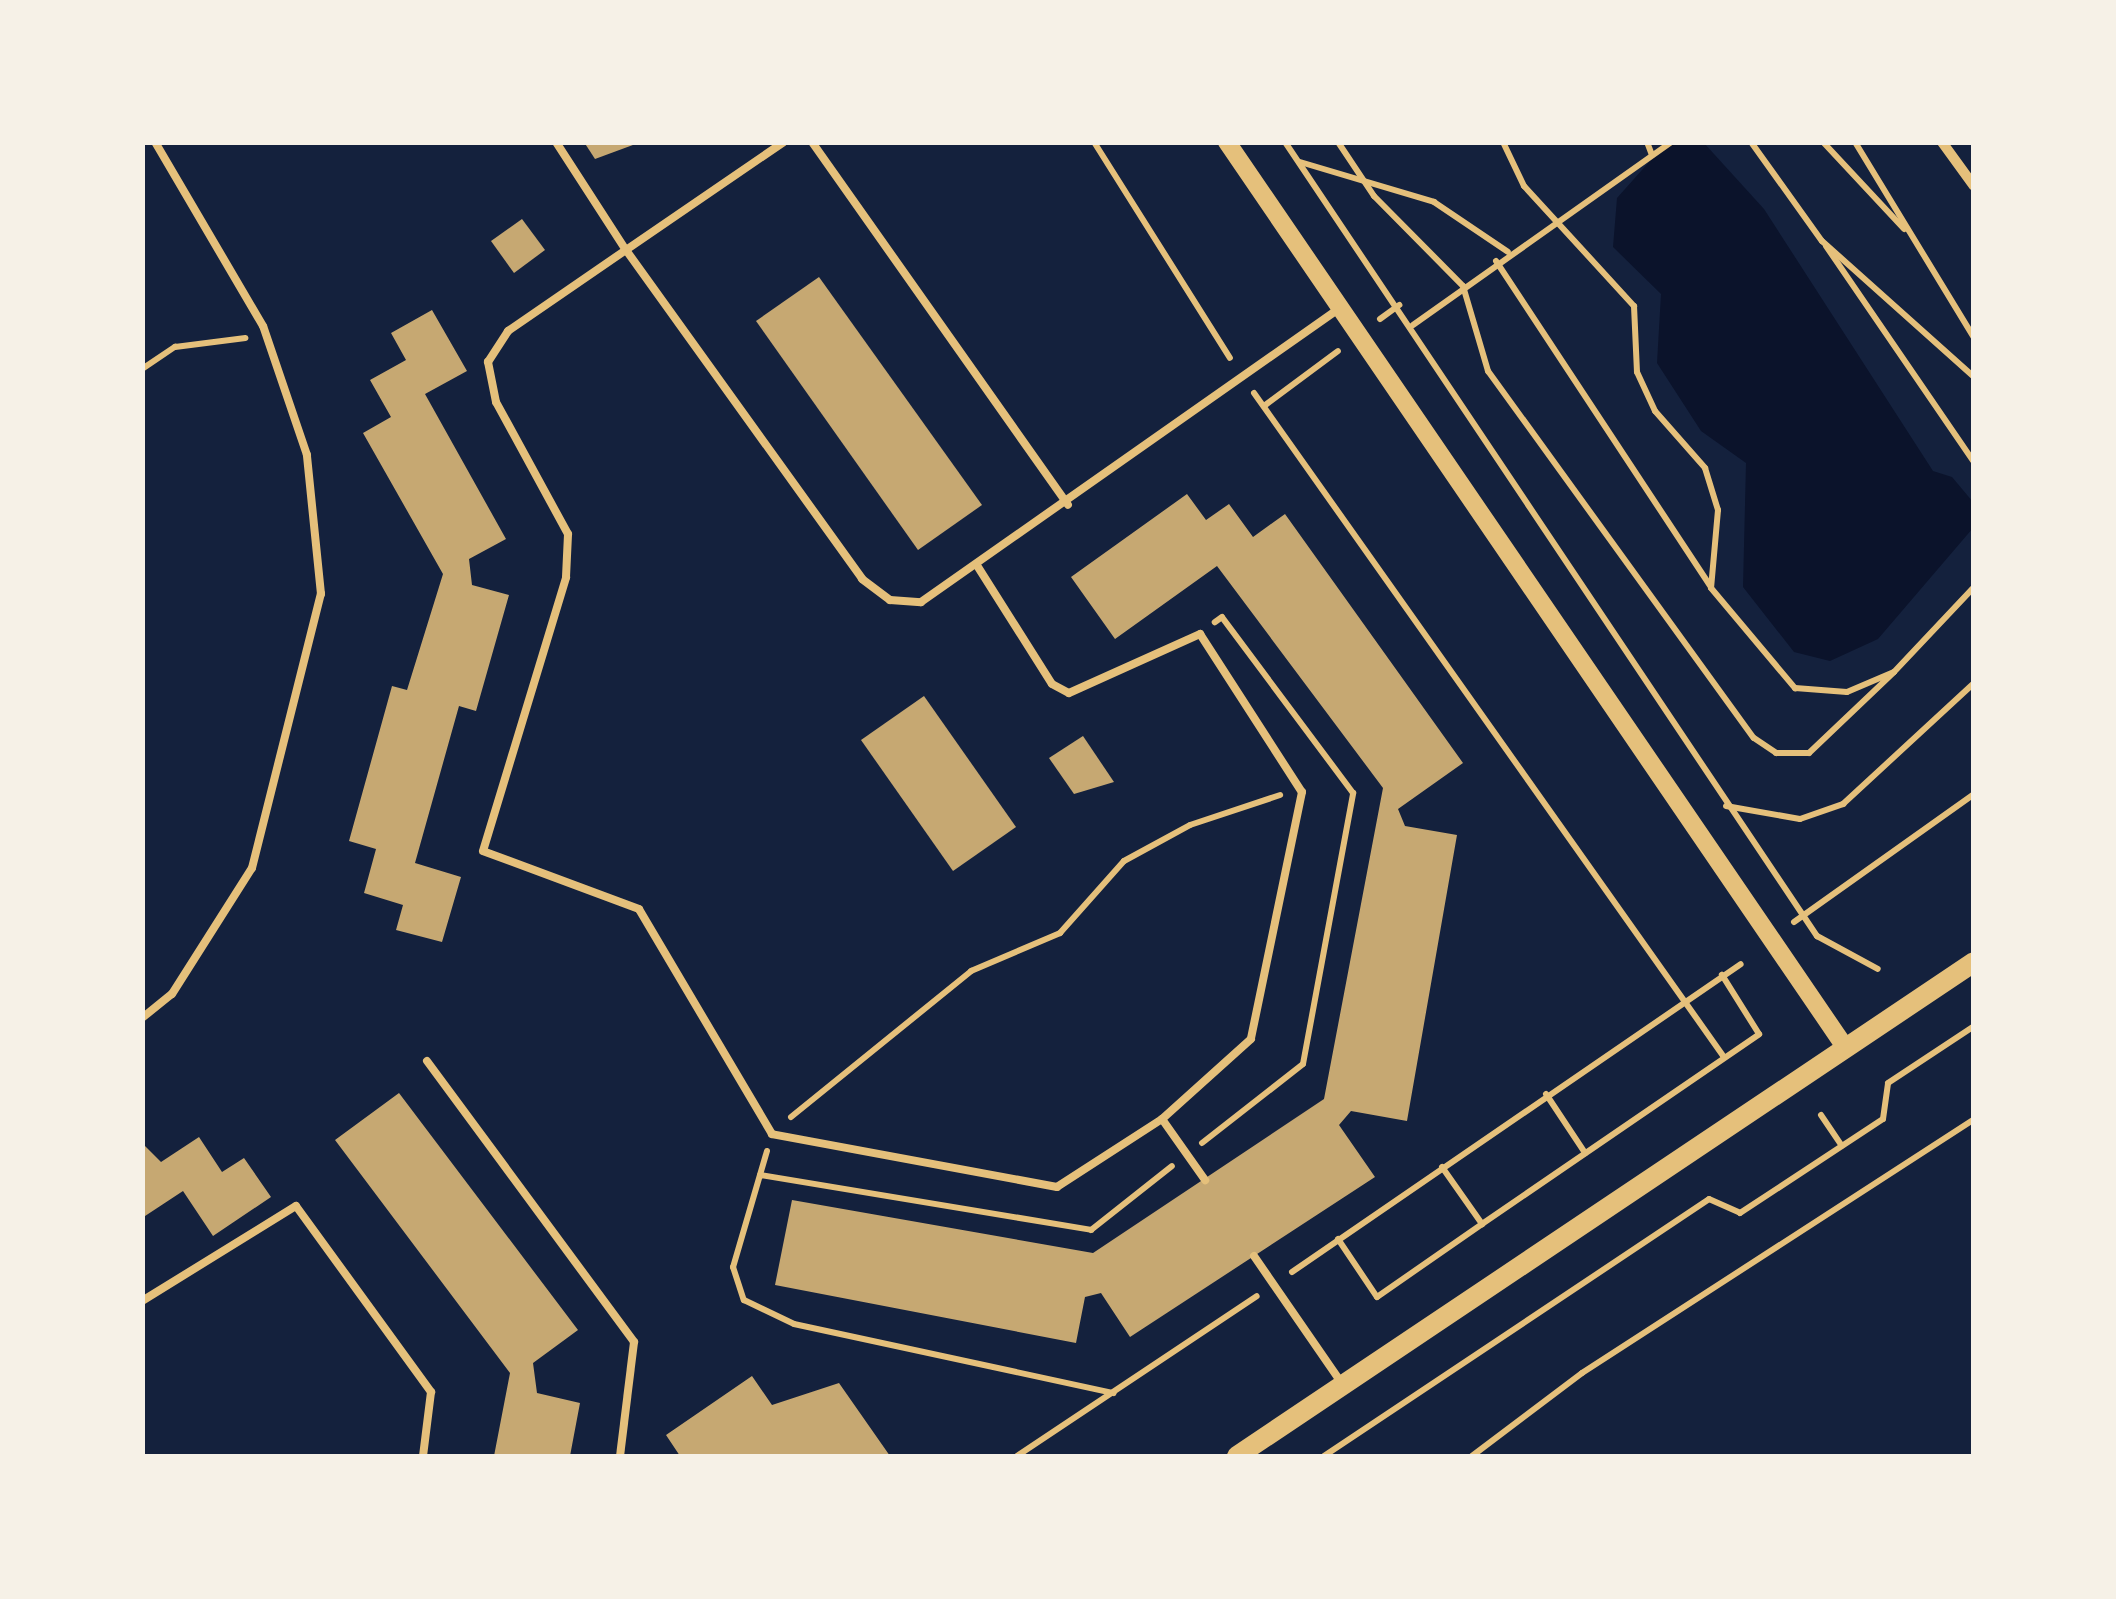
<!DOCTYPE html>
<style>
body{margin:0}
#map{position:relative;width:2116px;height:1599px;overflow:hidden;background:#14213d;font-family:Overpass,sans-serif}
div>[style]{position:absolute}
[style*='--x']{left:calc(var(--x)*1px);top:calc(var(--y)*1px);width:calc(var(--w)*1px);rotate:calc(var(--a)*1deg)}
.water>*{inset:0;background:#0b132b}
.building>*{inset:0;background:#c6a872}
.path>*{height:6px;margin:-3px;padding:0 3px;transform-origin:3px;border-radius:3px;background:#e5c07b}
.service>*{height:8px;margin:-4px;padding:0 4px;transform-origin:4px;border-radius:4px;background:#e5c07b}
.minor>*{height:10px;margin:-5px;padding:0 5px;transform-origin:5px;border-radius:5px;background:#e5c07b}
.tertiary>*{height:18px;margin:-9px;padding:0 9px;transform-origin:9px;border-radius:9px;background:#e5c07b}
.secondary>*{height:20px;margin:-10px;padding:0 10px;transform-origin:10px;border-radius:10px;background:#e5c07b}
span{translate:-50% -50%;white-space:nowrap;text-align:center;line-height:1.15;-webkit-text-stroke:9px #f6f1e7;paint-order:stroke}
.frame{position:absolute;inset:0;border:145px solid #f6f1e7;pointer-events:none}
</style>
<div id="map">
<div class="water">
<div style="clip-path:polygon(1666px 143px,1704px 143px,1764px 209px,1933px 471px,1952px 477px,1973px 502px,1973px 528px,1878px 639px,1830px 661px,1794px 652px,1743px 587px,1746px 463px,1701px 431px,1657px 363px,1661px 294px,1613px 247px,1617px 198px)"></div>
</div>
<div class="building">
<div style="clip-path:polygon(584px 142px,641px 142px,595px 159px)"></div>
<div style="clip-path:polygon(522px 219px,545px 250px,514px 273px,491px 241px)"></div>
<div style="clip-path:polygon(819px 277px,982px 505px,918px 550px,756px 321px)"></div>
<div style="clip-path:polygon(432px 310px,467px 371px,425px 394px,506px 539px,469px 559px,472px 585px,509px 595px,476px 711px,459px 706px,415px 863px,461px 877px,442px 942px,396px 930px,403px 905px,364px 893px,376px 849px,349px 841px,392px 686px,407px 690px,443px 574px,363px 433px,391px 417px,370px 380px,406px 360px,391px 333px)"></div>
<div style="clip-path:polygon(1187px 494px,1206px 520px,1229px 504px,1253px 537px,1285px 514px,1463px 763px,1398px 809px,1405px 826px,1457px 835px,1407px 1121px,1351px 1111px,1339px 1125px,1375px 1177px,1130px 1337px,1101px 1293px,1085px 1297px,1076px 1343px,775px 1285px,792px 1200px,1093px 1253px,1324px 1099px,1383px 788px,1217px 566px,1115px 639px,1071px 577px)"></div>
<div style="clip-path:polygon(924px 696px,1016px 827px,953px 871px,861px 740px)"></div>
<div style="clip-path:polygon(1083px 736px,1114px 782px,1074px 794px,1049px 758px)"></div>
<div style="clip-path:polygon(399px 1093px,578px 1330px,533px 1363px,537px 1393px,580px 1403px,570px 1456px,494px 1456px,510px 1373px,335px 1140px)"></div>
<div style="clip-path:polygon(199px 1137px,222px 1172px,244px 1158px,271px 1197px,213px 1236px,183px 1191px,142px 1218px,142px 1143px,161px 1162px)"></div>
<div style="clip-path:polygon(752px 1376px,772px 1405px,839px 1383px,890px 1456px,680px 1456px,666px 1435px)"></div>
</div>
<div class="path">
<div style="--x:1094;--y:142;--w:255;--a:57.8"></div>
<div style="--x:1285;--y:142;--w:956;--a:56.18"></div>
<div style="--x:1817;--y:936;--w:69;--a:28.4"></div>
<div style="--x:1338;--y:142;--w:65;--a:56.3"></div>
<div style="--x:1374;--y:196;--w:127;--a:45.3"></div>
<div style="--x:1463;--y:286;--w:89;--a:73.6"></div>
<div style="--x:1488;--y:371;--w:453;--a:54.1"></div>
<div style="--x:1754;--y:738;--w:27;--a:34"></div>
<div style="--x:1776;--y:753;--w:33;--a:0"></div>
<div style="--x:1809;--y:753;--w:117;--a:-43.6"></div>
<div style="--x:1503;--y:142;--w:49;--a:64.5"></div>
<div style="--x:1524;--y:186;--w:163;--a:47.5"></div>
<div style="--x:1634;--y:306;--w:66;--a:87.4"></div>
<div style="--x:1637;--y:372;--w:43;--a:65.2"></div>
<div style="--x:1655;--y:411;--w:76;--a:48.7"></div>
<div style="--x:1705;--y:468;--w:44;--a:72.8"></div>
<div style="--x:1718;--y:510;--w:78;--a:95.1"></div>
<div style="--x:1711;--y:588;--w:131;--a:50"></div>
<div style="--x:1795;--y:688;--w:52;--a:4.4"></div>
<div style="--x:1847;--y:692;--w:51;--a:-23.1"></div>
<div style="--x:1894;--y:672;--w:117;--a:-46.7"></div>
<div style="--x:1647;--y:142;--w:14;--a:69"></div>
<div style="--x:1751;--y:142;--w:122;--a:54.4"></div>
<div style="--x:1822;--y:241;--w:204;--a:41.8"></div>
<div style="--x:1823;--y:142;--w:119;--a:47"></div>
<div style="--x:1855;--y:142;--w:229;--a:58.7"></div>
<div style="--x:1300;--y:162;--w:140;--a:16.6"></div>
<div style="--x:1434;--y:202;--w:89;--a:34"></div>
<div style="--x:1826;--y:246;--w:262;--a:55.6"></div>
<div style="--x:1496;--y:261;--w:389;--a:56.6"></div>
<div style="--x:1380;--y:319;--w:24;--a:-36"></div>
<div style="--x:1413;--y:325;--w:316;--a:-35.3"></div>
<div style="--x:142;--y:369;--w:40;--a:-34"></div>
<div style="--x:175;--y:347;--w:71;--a:-7.3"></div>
<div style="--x:1254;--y:393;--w:814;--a:54.71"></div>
<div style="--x:1264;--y:406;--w:92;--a:-36.6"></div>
<div style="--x:1726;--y:806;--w:75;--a:10"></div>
<div style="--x:1800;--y:819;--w:46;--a:-19.2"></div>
<div style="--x:1843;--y:804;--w:178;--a:-42.7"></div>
<div style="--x:1794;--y:922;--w:221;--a:-35.4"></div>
<div style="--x:1546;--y:1094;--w:71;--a:56.5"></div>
<div style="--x:1821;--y:1115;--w:37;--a:56"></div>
<div style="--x:791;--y:1117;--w:232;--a:-39"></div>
<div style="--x:971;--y:971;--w:97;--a:-23.1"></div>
<div style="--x:1060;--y:933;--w:96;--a:-48.4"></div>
<div style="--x:1124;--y:861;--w:75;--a:-28.6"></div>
<div style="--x:1190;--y:825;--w:95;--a:-18.4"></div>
<div style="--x:1202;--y:1143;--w:128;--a:-38"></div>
<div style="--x:1303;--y:1064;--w:276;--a:-79.5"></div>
<div style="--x:1353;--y:793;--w:219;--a:-126.7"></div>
<div style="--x:1222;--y:617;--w:9;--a:144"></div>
<div style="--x:767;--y:1151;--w:121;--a:106.3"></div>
<div style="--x:733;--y:1267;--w:35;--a:72"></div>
<div style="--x:744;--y:1300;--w:55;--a:25.6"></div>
<div style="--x:794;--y:1324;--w:327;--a:12.2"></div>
<div style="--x:1442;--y:1167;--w:70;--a:54.9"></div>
<div style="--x:760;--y:1175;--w:336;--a:9.4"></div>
<div style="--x:1091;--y:1230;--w:103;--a:-38.3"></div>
<div style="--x:1338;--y:1239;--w:70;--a:56.1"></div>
<div style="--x:1377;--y:1297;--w:128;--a:-34.8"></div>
<div style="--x:1482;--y:1224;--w:336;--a:-34.4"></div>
<div style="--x:1759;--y:1034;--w:70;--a:-122.1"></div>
<div style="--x:1292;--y:1272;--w:544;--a:-34.45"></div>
<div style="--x:1017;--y:1456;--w:288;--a:-33.7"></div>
<div style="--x:1324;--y:1456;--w:463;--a:-33.7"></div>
<div style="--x:1709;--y:1199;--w:34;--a:24"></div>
<div style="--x:1740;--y:1213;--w:171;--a:-33.3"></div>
<div style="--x:1883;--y:1119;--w:36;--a:-82"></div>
<div style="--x:1888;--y:1083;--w:103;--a:-33.5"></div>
<div style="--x:1472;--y:1456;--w:138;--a:-37"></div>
<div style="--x:1582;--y:1373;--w:467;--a:-32.9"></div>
</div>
<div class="service">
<div style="--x:556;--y:142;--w:129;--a:57.1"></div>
<div style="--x:626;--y:250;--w:191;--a:-34.4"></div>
<div style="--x:812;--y:142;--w:444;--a:54.8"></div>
<div style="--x:978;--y:567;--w:138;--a:57.7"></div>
<div style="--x:1052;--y:684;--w:19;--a:28"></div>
<div style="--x:1069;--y:693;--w:144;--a:-24.2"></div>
<div style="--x:1200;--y:634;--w:188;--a:57.2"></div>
<div style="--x:1302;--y:792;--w:252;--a:101.7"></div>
<div style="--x:1251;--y:1039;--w:120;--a:138"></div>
<div style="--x:1162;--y:1119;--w:125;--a:147.1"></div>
<div style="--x:1057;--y:1187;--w:290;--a:-169.5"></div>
<div style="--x:772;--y:1134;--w:261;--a:-120.6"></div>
<div style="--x:639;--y:909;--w:166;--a:-159.6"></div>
<div style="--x:483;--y:851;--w:286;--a:-73.1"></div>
<div style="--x:566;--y:577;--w:43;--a:-87.3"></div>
<div style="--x:568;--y:534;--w:150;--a:-118.6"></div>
<div style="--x:496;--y:402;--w:41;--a:-101.3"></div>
<div style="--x:488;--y:362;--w:37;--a:-57"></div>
<div style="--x:508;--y:331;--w:143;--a:-34.5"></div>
<div style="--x:626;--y:250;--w:405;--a:54.3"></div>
<div style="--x:862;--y:579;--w:35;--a:37"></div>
<div style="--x:890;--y:600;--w:31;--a:4"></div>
<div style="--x:921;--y:602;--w:512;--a:-35.06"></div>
<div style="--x:142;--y:1018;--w:38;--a:-39"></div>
<div style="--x:172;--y:994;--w:149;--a:-57.6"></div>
<div style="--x:252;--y:868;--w:283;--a:-75.9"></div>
<div style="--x:321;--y:594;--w:140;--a:-95.8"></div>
<div style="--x:307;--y:455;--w:136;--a:-108.8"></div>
<div style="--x:263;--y:326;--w:213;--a:-120.4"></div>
<div style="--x:427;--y:1061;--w:349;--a:53.6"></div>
<div style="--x:634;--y:1342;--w:115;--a:97"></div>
<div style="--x:1162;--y:1119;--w:75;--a:54.8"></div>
<div style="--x:1254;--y:1256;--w:153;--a:55.4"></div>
<div style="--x:142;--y:1301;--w:181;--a:-31.7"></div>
<div style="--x:296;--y:1206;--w:230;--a:54"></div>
<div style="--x:431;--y:1392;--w:64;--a:97.1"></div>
</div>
<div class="minor">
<div style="--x:1942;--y:142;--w:54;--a:54"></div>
</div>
<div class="tertiary">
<div style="--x:1227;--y:142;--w:1096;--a:55.67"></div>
</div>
<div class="secondary">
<div style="--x:1237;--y:1456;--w:887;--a:-33.83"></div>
</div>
<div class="frame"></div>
</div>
